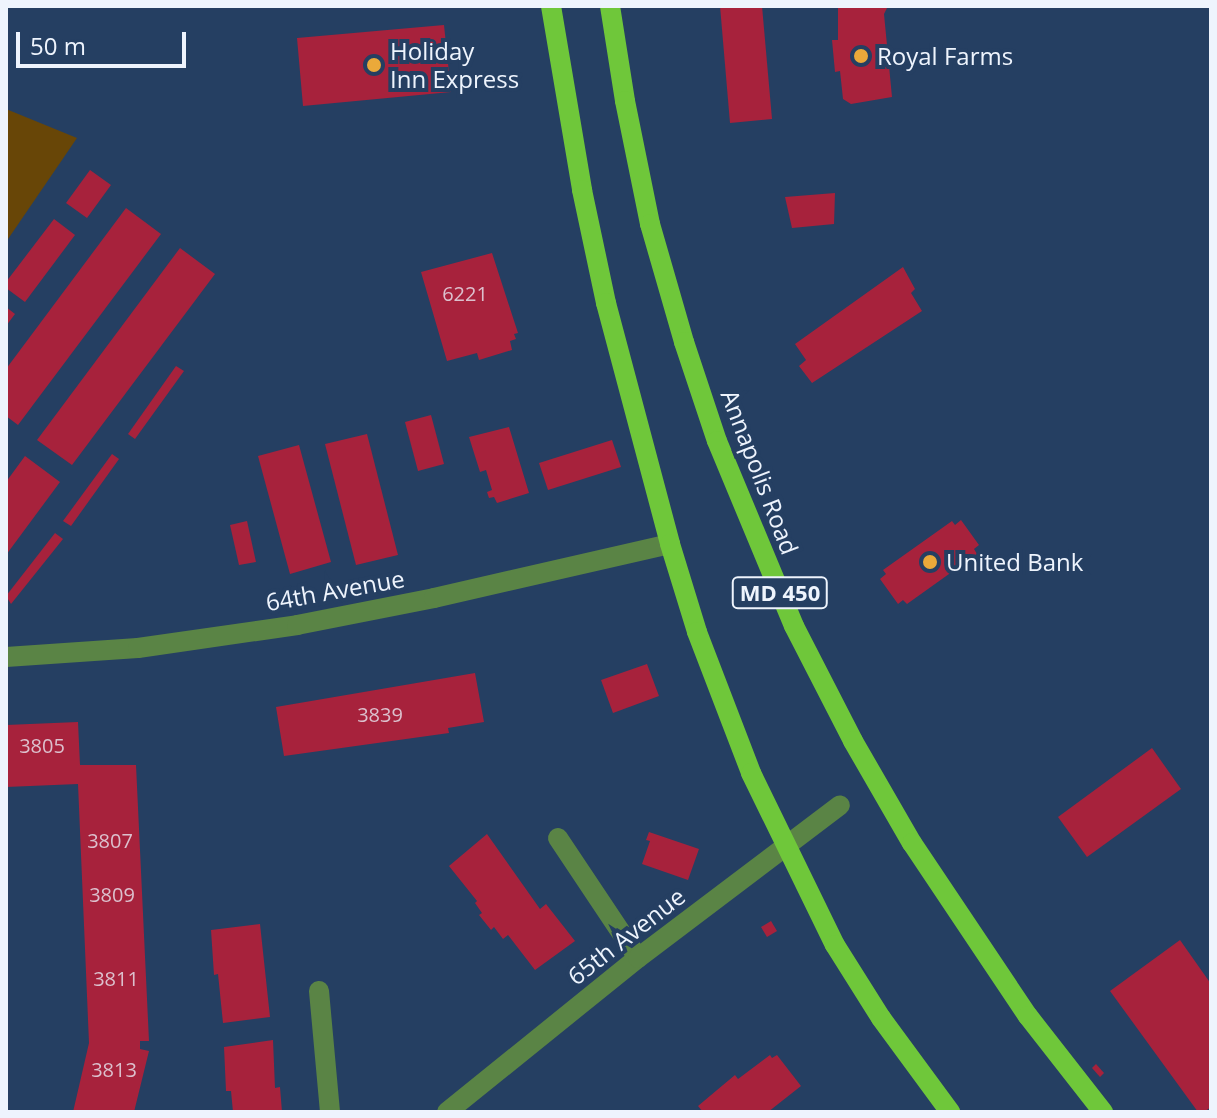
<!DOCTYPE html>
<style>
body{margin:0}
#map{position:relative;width:1217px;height:1118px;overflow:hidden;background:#253f62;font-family:"Open Sans",sans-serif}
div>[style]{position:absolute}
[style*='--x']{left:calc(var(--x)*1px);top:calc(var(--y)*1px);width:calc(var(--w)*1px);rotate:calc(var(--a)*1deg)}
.green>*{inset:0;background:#684607}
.building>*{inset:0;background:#a7223c}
.minor>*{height:20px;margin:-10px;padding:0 10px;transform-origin:10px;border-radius:10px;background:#5a8445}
.primary>*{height:20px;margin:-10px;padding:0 10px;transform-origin:10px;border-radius:10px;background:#6fc73a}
.dots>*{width:22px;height:22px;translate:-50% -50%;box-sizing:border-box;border:4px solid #253f62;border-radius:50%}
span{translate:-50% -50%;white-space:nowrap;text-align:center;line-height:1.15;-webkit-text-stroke:8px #253f62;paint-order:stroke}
.number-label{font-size:20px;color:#dcc0cd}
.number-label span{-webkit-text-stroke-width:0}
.shield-label span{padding:2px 6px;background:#253f62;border:2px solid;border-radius:6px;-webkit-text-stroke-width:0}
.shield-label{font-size:22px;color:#eef4fd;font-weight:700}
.poi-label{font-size:24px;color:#eef4fd}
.left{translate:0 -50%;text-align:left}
.street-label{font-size:24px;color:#eef4fd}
.frame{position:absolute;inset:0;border:8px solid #eef4fd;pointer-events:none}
.scale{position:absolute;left:16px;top:32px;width:170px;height:36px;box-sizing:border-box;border:4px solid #eef4fd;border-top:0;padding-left:10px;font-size:24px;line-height:28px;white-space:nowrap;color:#eef4fd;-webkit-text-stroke:6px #253f62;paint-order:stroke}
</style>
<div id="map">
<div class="green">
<div style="clip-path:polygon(6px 109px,77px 138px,6px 242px)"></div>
</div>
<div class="building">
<div style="clip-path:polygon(720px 6px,762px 6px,772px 119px,730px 123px)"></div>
<div style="clip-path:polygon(838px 6px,888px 6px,884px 14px,892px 97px,851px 104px,843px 99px,840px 71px,835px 72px,832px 40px,838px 40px)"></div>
<div style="clip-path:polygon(444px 25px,451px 92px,303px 106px,297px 38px)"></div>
<div style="clip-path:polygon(90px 170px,111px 185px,87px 218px,66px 203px)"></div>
<div style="clip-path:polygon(835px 193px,834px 224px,792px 228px,785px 197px)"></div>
<div style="clip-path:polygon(126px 208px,161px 234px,18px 425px,6px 416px,6px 369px)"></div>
<div style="clip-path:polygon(54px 219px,75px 235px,25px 302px,6px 288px,6px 282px)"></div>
<div style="clip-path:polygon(180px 248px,215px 274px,72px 465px,37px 440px)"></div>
<div style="clip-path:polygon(492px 253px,518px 333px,514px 334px,516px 339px,510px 341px,512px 350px,479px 360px,477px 353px,447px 361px,421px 272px)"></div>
<div style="clip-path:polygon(903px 267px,915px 289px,911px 293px,922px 311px,812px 383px,799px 366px,806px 360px,795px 344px)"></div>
<div style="clip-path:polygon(6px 307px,15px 314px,6px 326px)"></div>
<div style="clip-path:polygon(176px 366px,184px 371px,135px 439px,128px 434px)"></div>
<div style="clip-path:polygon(431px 415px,444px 464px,418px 471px,405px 422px)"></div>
<div style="clip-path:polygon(509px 427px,529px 493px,497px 503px,494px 497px,489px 498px,487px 492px,492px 490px,486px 470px,480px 472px,469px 437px)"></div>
<div style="clip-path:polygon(367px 434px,398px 555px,356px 565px,325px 444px)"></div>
<div style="clip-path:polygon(612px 440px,621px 467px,548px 490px,539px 463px)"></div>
<div style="clip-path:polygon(299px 445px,331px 562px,290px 574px,258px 456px)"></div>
<div style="clip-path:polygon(112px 454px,119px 459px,71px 526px,63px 521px)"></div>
<div style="clip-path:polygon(25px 456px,60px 482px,6px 555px,6px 482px)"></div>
<div style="clip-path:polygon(961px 520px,979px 545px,974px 549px,977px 554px,907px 604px,903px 600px,898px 604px,880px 579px,886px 574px,883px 570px,952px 521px,955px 525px)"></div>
<div style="clip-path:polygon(247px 521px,256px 562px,239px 565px,230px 525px)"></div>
<div style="clip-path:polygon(55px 533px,63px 539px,11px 604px,6px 596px)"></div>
<div style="clip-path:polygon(647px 664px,659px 696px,613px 713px,601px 680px)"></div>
<div style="clip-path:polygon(475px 673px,484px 722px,448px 728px,449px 733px,284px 756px,276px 707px)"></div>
<div style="clip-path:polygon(78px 722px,80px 765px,136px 765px,149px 1041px,140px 1041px,140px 1049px,149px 1051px,134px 1112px,73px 1112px,89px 1043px,78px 784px,6px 787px,6px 725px)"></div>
<div style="clip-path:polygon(1152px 748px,1181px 789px,1087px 857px,1058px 817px)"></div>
<div style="clip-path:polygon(649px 832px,699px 849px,688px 880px,642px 864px,650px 841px,646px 840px)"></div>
<div style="clip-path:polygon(487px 834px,540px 909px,546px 904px,575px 941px,535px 970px,508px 935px,503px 939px,494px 927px,491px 930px,479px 915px,482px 913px,475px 903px,477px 901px,449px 866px)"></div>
<div style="clip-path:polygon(771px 921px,777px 931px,767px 937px,761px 927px)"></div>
<div style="clip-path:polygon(260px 924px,270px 1017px,223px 1023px,218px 974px,214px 975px,211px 930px)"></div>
<div style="clip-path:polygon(1180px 940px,1211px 984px,1211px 1107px,1204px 1112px,1198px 1112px,1110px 991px)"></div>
<div style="clip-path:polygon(273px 1040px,275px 1088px,280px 1087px,282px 1112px,233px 1112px,231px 1091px,226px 1091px,224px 1047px)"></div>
<div style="clip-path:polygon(770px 1055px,772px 1058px,777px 1055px,801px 1086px,768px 1112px,703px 1112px,698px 1106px,723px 1085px,735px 1075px,738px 1079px)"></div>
<div style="clip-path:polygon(1096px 1064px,1104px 1073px,1100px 1077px,1092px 1068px)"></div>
</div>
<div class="minor">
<div style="--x:6;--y:657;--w:132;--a:-3.9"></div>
<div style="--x:138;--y:648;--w:161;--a:-8.2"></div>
<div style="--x:297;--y:625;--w:140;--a:-11.1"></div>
<div style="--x:434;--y:598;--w:242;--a:-12.9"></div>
<div style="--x:558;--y:838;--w:144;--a:56.3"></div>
<div style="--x:319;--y:991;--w:121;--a:84.8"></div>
<div style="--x:447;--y:1112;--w:245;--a:-38.9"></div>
<div style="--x:638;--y:958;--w:253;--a:-37.1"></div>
</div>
<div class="primary">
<div style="--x:551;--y:6;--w:187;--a:80.4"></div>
<div style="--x:582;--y:190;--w:116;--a:78"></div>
<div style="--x:606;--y:303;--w:249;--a:75.1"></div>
<div style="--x:670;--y:544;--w:92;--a:72.9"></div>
<div style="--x:697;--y:632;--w:151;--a:69"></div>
<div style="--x:751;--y:773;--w:191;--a:64"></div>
<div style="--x:835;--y:945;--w:86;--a:57.8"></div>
<div style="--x:881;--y:1018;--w:117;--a:53.7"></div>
<div style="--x:610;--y:6;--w:96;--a:81"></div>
<div style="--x:625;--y:101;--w:126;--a:78.5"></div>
<div style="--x:650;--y:224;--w:123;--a:73.9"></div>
<div style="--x:684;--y:342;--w:104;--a:71.6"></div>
<div style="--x:717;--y:441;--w:200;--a:67.4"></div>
<div style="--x:794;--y:626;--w:129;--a:62.8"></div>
<div style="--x:853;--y:741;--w:118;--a:60"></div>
<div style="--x:912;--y:843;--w:208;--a:56.2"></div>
<div style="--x:1028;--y:1016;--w:122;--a:52"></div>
</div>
<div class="dots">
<div style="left:861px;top:56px;background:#eba93a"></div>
<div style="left:374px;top:65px;background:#eba93a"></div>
<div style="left:930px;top:562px;background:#eba93a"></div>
</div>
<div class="number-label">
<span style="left:465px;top:293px">6221</span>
<span style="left:380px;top:714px">3839</span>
<span style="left:42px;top:745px">3805</span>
<span style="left:110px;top:840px">3807</span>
<span style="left:112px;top:894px">3809</span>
<span style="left:116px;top:978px">3811</span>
<span style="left:114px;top:1069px">3813</span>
</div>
<div class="shield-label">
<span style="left:780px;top:593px">MD 450</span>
</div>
<div class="poi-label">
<span class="left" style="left:390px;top:65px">Holiday<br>Inn Express</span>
<span class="left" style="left:877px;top:56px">Royal Farms</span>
<span class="left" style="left:946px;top:562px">United Bank</span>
</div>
<div class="street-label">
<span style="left:760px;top:472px;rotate:69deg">Annapolis Road</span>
<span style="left:335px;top:590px;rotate:-10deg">64th Avenue</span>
<span style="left:626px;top:936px;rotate:-38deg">65th Avenue</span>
</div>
<div class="frame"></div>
<div class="scale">50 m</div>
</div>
